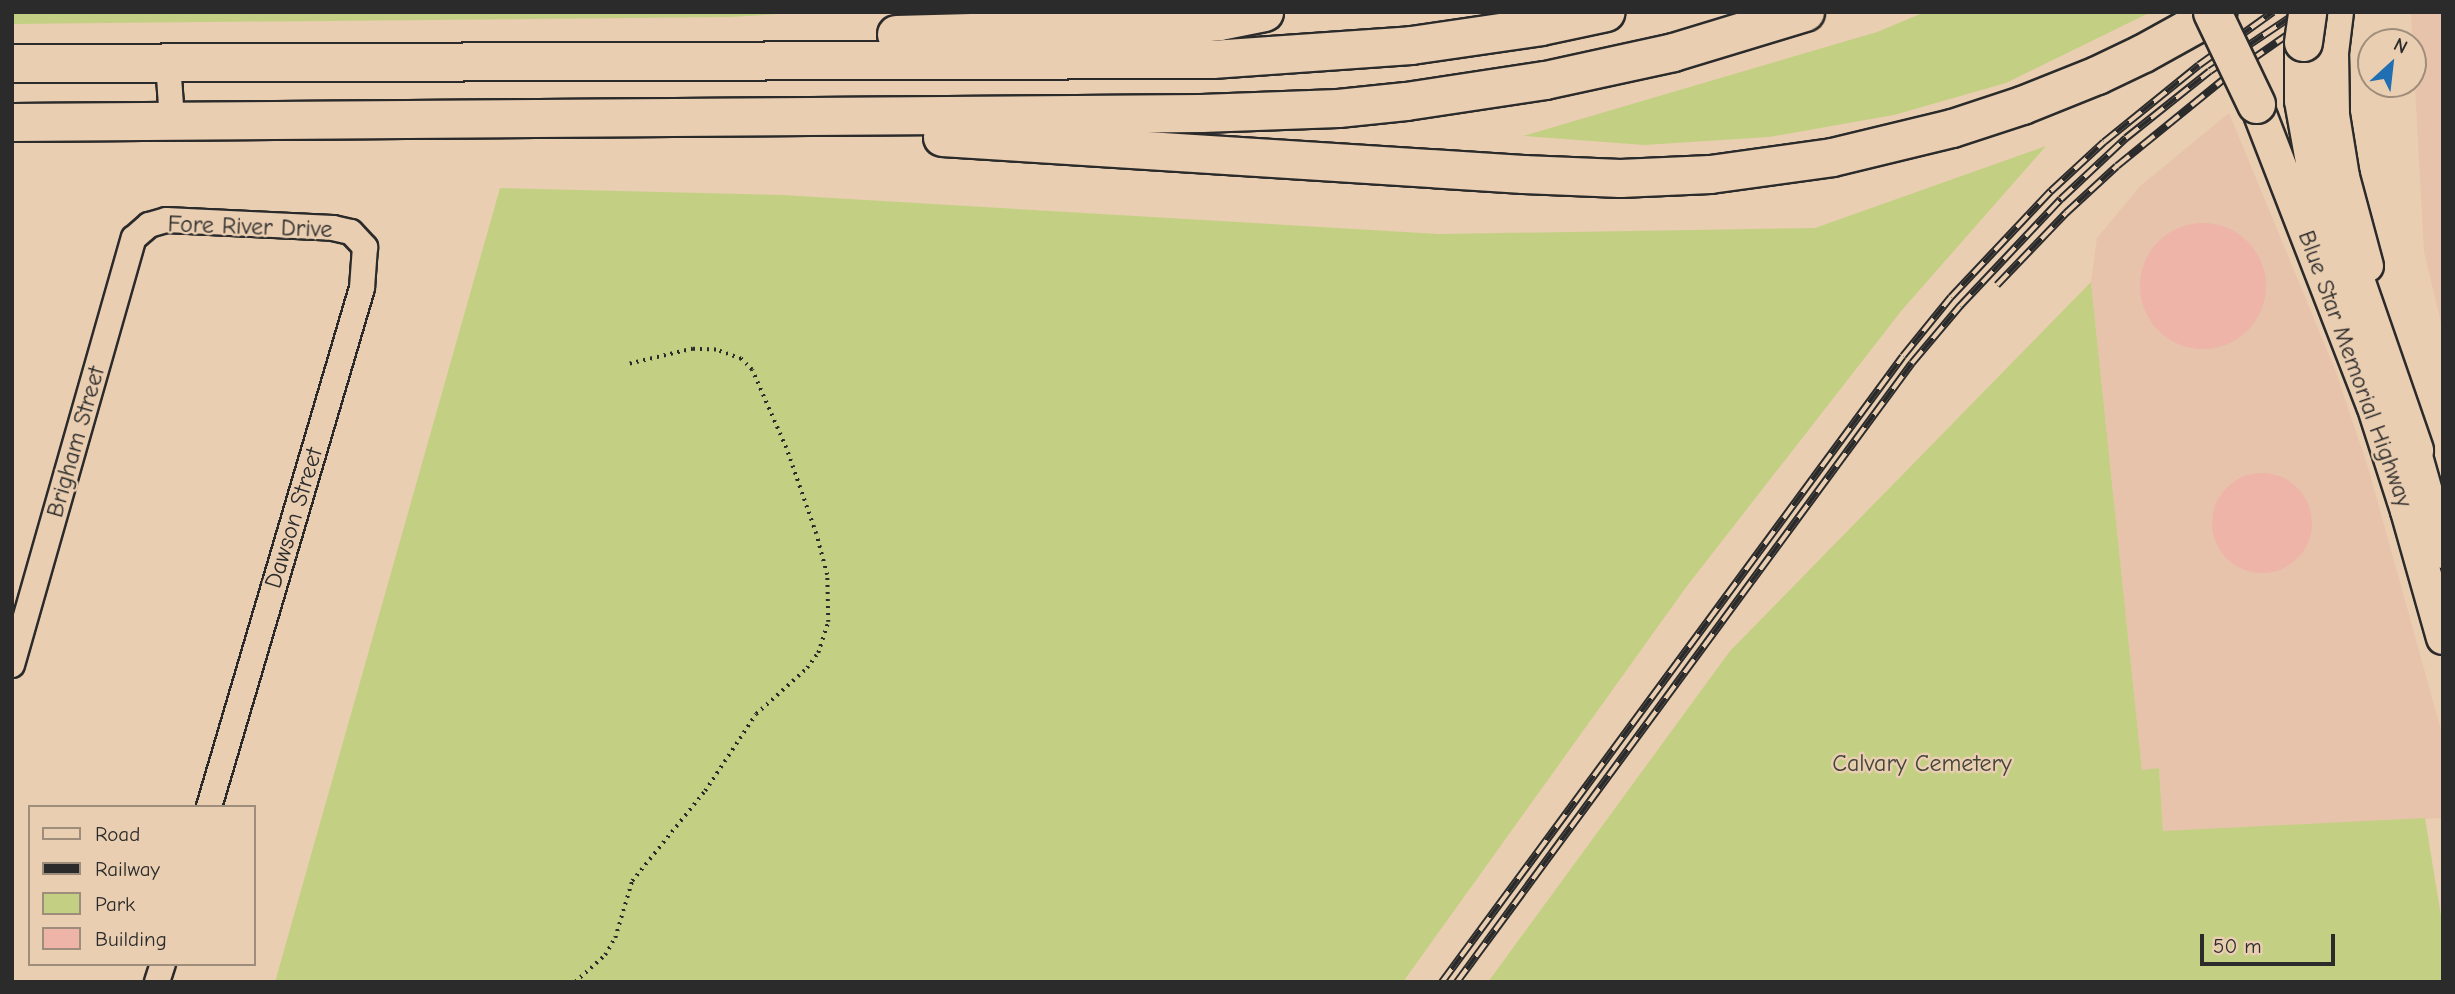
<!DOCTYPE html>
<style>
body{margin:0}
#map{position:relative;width:2455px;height:994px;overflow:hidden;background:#eaceb1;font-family:"Comic Neue",sans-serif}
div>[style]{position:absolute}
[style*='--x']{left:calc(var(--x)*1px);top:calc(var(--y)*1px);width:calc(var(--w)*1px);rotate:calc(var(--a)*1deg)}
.built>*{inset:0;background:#e7c3ab}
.green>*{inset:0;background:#c3d084}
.building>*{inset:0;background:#eeb4a8}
.round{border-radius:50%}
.path>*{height:3.5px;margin-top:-1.75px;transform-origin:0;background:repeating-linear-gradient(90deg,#2b2b2b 0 2px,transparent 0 7px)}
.roads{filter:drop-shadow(2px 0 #2b2b2b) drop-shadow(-2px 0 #2b2b2b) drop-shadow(0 2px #2b2b2b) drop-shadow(0 -2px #2b2b2b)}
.minor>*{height:24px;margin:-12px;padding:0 12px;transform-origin:12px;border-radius:12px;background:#eaceb1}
.major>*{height:32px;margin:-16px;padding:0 16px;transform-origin:16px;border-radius:16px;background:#eaceb1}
.highway>*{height:37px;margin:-18.5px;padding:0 18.5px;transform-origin:18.5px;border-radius:18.5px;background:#eaceb1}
.rail>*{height:8px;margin-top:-4px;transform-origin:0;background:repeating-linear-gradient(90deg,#eaceb1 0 16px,#2b2b2b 0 32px);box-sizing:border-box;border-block:2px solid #2b2b2b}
.bridges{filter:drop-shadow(2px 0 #2b2b2b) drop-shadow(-2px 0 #2b2b2b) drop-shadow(0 2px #2b2b2b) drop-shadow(0 -2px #2b2b2b)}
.highway-bridge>*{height:37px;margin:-18.5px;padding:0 18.5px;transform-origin:18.5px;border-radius:18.5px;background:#eaceb1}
span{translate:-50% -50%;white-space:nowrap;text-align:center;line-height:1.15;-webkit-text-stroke:5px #eaceb1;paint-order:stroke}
.street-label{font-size:24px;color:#2b2b2b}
.park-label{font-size:24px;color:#424438}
.frame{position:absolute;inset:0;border:14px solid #2b2b2b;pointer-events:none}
.legend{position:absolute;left:28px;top:805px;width:228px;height:161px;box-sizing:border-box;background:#eaceb1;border:2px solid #9e8d7b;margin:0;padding:9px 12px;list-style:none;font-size:21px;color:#2b2b2b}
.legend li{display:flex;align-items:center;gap:14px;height:35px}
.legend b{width:35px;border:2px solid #9e8d7b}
.north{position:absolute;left:2357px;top:28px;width:70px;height:70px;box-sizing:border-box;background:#eaceb1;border:2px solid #9e8d7b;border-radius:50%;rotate:27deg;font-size:19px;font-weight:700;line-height:28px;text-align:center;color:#2b2b2b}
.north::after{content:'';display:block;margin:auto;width:24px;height:32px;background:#1f6fb2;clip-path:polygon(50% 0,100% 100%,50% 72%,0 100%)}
.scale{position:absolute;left:2200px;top:934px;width:135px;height:32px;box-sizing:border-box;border:4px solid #2b2b2b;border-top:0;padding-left:9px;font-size:21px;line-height:24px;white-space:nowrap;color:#2b2b2b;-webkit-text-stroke:5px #eaceb1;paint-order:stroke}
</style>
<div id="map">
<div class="built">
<div style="clip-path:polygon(2411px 12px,2443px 12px,2443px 331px,2424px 252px)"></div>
<div style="clip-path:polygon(2229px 113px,2336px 372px,2368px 467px,2443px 737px,2443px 818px,2163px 832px,2159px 768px,2142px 771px,2091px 282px,2097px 238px,2140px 186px)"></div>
</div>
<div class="green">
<div style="clip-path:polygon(12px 12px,811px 12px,730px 17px,12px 24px)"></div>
<div style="clip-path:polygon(1925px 12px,2151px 12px,2006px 83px,1894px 115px,1769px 137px,1644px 145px,1523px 136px,1877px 32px)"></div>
<div style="clip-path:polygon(2046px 146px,1902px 310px,1687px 586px,1403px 982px,275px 982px,500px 188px,782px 195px,1439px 234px,1815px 228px)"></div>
<div style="clip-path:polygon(2091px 282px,2142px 770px,2159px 768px,2163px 831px,2425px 818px,2441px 916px,2443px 982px,1488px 982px,1730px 651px)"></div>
</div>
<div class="building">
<div class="round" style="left:2140px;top:223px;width:126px;height:126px"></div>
<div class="round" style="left:2212px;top:473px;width:100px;height:100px"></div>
</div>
<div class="path">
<div style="--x:575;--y:982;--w:40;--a:-42"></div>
<div style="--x:605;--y:955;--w:20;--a:-60"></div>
<div style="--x:615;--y:938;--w:59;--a:-73.4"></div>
<div style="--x:632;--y:881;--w:116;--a:-51"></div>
<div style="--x:705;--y:791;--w:92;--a:-56.5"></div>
<div style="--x:756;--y:714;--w:69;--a:-42"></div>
<div style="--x:807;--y:668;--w:19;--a:-54"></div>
<div style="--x:818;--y:653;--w:33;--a:-72"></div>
<div style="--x:828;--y:622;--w:47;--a:-91.2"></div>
<div style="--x:827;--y:575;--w:42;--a:-105"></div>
<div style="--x:816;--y:534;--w:91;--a:-109.2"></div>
<div style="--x:786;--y:448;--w:85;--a:-113.6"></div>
<div style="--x:752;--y:370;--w:16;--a:-135"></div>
<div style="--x:741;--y:359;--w:27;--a:-160"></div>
<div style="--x:716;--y:350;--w:23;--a:-178"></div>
<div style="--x:693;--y:349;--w:65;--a:166.6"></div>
</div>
<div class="roads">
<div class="minor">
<div style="--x:168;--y:62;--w:59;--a:86.1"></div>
<div style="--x:12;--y:665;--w:444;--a:-74.1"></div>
<div style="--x:134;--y:238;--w:20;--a:-41"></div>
<div style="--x:149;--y:225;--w:18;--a:-16"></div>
<div style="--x:166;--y:220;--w:167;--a:2.7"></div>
<div style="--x:333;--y:228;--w:18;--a:13"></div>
<div style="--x:351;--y:232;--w:21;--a:47"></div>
<div style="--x:365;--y:247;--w:41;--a:94.2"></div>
<div style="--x:362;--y:288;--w:541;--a:106.43"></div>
<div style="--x:157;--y:982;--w:19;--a:-72"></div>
</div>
<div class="major">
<div style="--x:2337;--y:12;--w:39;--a:97"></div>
<div style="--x:2332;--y:51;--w:64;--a:89.1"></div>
<div style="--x:2333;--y:115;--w:63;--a:80.8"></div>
<div style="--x:2343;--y:177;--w:92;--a:74.9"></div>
<div style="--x:2256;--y:104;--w:323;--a:68.8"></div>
<div style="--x:2373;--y:405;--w:111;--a:72.2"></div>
<div style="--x:2407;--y:511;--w:132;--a:74.2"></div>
<div style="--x:2408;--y:428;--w:129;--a:74.2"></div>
</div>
<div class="highway">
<div style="--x:896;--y:34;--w:263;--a:-1.5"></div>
<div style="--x:1159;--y:27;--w:60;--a:-5.7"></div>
<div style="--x:1219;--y:21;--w:46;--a:-11.3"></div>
<div style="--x:2303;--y:42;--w:58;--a:90"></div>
<div style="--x:2303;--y:100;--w:62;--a:79.8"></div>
<div style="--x:2314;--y:161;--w:306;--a:70.9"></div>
<div style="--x:12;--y:63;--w:1200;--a:-0.19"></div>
<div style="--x:1212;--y:59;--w:199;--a:-4"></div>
<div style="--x:1411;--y:45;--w:131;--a:-8.3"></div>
<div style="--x:1541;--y:26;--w:66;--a:-12.2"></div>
<div style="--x:12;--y:122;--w:1189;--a:-0.43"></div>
<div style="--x:1201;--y:113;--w:137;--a:-2.1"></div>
<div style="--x:1338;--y:108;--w:68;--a:-5.9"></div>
<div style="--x:1406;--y:101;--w:141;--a:-8.6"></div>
<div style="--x:1545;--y:80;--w:131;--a:-12.3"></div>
<div style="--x:1673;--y:52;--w:138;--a:-16.9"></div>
<div style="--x:942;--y:137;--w:582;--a:3.64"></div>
<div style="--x:1523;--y:174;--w:97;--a:2.4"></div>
<div style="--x:1620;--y:178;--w:90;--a:-2.5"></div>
<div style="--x:1710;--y:174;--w:123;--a:-7.9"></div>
<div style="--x:1832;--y:157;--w:123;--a:-13.6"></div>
<div style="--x:1952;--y:128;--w:74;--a:-18.2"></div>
<div style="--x:2022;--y:105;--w:81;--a:-21.8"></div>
<div style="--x:2097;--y:75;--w:51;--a:-25.6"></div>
<div style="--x:2143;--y:53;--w:85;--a:-29"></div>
</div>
</div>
<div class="rail">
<div style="--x:1997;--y:285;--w:100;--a:-46.2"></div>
<div style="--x:2066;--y:213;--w:69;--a:-42.7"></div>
<div style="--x:2117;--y:166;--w:138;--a:-39.1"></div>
<div style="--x:2224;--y:79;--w:117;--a:-34.9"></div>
<div style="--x:1442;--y:982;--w:777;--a:-53.63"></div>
<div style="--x:1903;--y:356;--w:76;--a:-50.9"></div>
<div style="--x:1951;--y:297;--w:146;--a:-46.7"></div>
<div style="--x:2051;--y:191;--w:72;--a:-42.8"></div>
<div style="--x:2104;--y:142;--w:122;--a:-39"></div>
<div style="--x:2199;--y:65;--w:91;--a:-35.6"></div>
<div style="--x:1457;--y:982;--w:768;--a:-53.68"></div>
<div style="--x:1912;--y:363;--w:75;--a:-49.9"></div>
<div style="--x:1960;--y:306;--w:147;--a:-46.7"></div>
<div style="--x:2061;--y:199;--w:89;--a:-43.2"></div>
<div style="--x:2126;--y:138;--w:107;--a:-38.6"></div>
<div style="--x:2210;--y:71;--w:106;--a:-33.8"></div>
</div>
<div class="bridges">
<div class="highway-bridge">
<div style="--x:2212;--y:12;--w:102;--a:64.4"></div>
<div style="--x:2303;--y:42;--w:30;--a:-82"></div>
</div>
</div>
<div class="street-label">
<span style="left:250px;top:227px;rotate:2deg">Fore River Drive</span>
<span style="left:2355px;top:369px;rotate:70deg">Blue Star Memorial Highway</span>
<span style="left:76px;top:442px;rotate:-74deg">Brigham Street</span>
<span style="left:294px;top:518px;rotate:-73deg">Dawson Street</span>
</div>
<div class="park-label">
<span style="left:1922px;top:764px">Calvary Cemetery</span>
</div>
<div class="frame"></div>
<ul class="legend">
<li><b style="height:9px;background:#eaceb1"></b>Road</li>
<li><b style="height:9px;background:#2b2b2b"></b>Railway</li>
<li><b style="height:19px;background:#c3d084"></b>Park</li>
<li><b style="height:19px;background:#eeb4a8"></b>Building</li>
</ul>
<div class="north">N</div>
<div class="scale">50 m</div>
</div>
